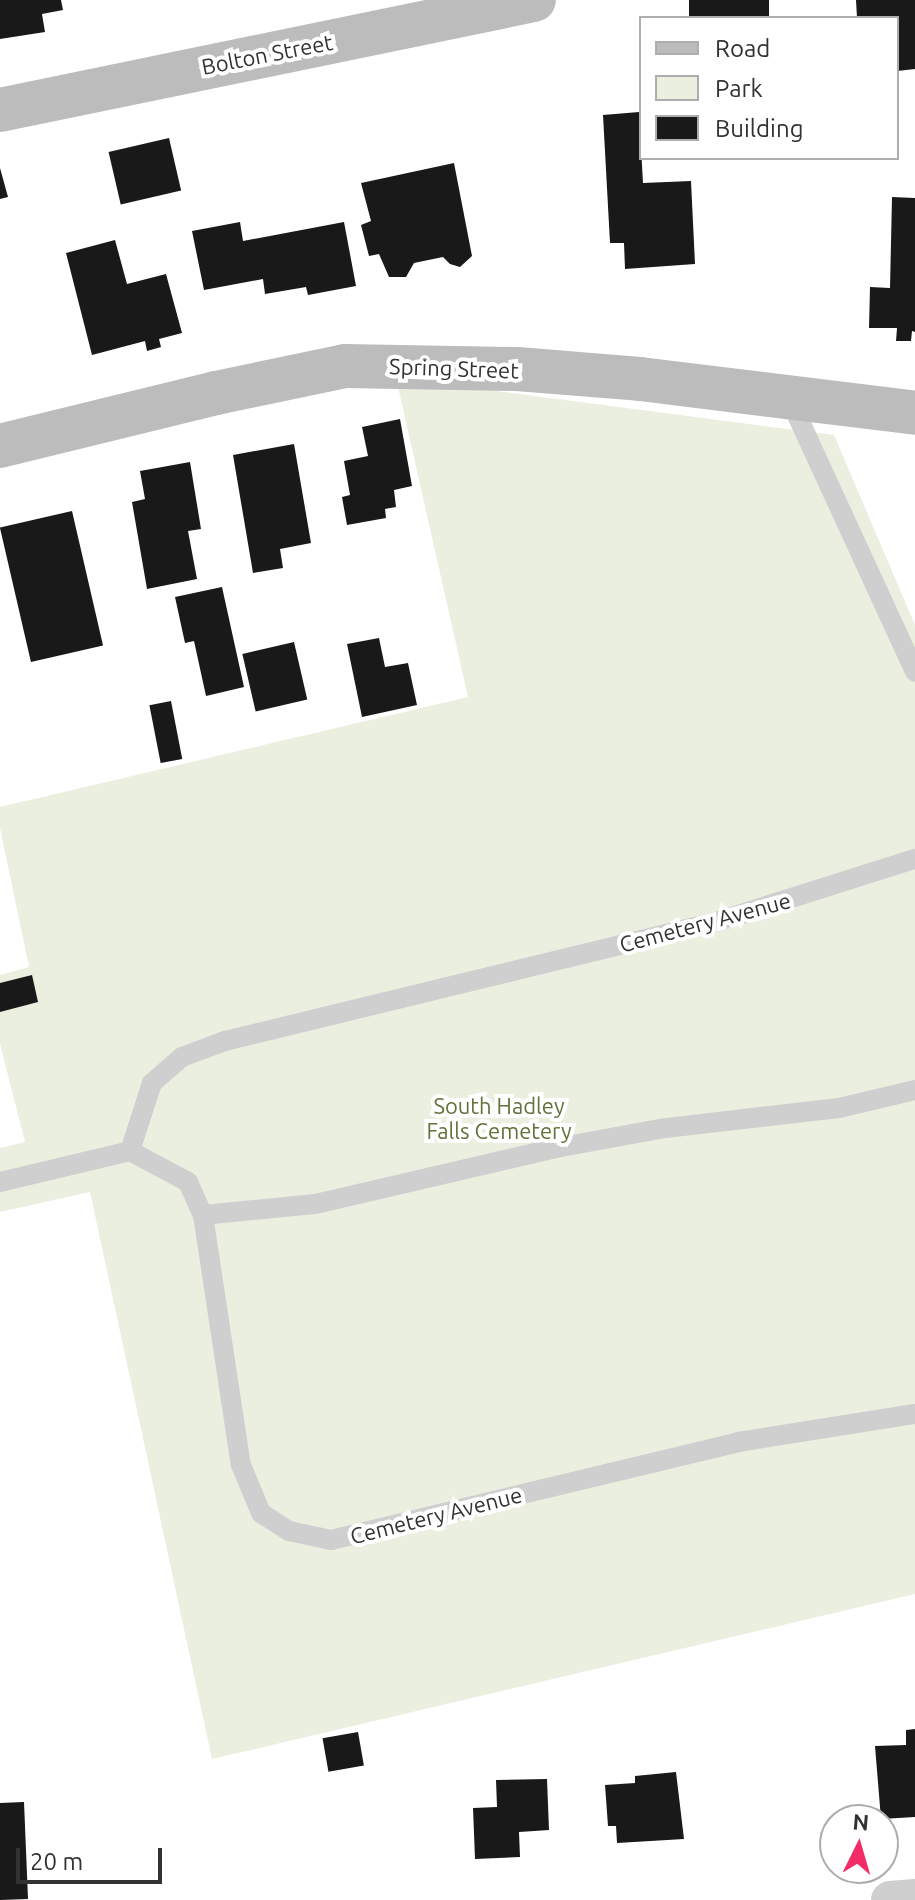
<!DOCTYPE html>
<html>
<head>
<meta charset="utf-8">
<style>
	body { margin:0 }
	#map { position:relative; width:915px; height:1900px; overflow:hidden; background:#fff; font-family:Ubuntu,sans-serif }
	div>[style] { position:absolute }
	.green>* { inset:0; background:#ebefe0 }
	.building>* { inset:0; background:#191919; transform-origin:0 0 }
	.lane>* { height:20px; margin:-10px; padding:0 10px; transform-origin:10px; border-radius:10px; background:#cfcfcf }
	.street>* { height:38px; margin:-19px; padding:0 19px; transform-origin:19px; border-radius:19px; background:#cfcfcf }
	.secondary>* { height:44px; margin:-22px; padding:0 22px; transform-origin:22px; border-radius:22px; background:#bcbcbc }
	span { translate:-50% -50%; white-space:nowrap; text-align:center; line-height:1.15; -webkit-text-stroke:8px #fff; paint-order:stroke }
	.street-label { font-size:22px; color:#323232 }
	.park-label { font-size:22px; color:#61723b }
	.legend { position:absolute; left:639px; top:16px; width:260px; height:144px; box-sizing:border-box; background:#fff; border:2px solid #adadad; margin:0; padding:10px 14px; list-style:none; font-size:24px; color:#323232 }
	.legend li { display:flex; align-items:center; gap:16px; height:40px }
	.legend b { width:40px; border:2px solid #adadad }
	.north { position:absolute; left:819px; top:1804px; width:80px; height:80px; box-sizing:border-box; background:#fff; border:2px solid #adadad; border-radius:50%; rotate:5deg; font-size:22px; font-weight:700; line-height:32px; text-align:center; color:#323232 }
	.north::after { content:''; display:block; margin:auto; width:28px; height:36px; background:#f12c66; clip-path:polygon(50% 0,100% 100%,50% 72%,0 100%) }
	.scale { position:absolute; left:16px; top:1848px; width:146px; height:36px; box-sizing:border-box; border:4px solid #323232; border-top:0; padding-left:10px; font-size:24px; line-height:28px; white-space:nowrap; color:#323232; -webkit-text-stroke:6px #fff; paint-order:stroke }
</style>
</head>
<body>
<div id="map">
	<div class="green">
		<div style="clip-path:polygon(396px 378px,834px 435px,915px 625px,915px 1594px,212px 1759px,90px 1192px,0 1212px,0 1148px,25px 1142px,0 1044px,0 975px,29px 967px,0 828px,0 807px,468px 697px)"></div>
	</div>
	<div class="building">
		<div style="clip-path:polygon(0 0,61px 0,63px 10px,42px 14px,45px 32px,0 39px)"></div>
		<div style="left:689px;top:0;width:80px;height:18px"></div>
		<div style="clip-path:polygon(856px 0,915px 0,915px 69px,897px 71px,897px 18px,857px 18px)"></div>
		<div style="clip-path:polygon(639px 112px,643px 183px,691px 181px,695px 264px,625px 269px,624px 243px,610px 243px,603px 115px)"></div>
		<div style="left:169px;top:138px;width:54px;height:62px;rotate:77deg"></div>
		<div style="clip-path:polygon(454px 163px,472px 256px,460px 267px,450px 264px,443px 257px,414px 263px,406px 277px,389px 277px,379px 254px,369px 256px,361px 225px,371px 221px,361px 183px)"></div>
		<div style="clip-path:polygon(0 168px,8px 197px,0 199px)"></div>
		<div style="clip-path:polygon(892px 197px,915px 198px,915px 332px,912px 331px,911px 341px,896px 341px,897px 328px,869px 328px,870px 287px,890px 288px)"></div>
		<div style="clip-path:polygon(240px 222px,243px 241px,344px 222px,356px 286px,308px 295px,306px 287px,265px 294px,263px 279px,204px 290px,192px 231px)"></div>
		<div style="clip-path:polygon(115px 240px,127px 284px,166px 274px,182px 333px,159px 339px,161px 347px,147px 351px,145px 341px,92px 355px,66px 253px)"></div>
		<div style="clip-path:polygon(400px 419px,412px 486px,394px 490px,396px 507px,385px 509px,386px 518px,347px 525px,342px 497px,350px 495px,344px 461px,368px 456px,362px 427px)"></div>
		<div style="clip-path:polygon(294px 444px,311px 543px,280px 549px,283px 568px,253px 573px,233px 455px)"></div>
		<div style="clip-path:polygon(190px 462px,201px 529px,188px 531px,197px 579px,147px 589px,132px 502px,145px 499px,140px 471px)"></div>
		<div style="left:72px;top:511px;width:138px;height:74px;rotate:77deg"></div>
		<div style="clip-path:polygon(222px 587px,244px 687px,206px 696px,194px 641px,185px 643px,175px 597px)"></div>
		<div style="clip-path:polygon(379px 638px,385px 667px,408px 663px,417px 705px,362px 717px,347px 644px)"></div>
		<div style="left:294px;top:642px;width:59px;height:53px;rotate:77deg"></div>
		<div style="left:171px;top:701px;width:59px;height:22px;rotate:79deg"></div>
		<div style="clip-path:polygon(32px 975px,38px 1002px,0 1012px,0 983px)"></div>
		<div style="clip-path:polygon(915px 1729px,915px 1817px,881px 1819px,875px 1746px,906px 1745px,906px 1730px)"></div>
		<div style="left:358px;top:1732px;width:34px;height:36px;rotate:80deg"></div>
		<div style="clip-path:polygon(676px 1772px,684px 1839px,617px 1843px,616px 1826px,608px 1826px,605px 1785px,635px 1783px,635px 1776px)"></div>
		<div style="clip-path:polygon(547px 1779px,549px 1830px,519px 1832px,520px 1857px,475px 1859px,473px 1808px,497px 1807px,496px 1780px)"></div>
		<div style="clip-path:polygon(24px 1802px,28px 1899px,0 1900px,0 1803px)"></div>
	</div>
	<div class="lane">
		<div style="left:790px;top:400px;width:299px;rotate:65.3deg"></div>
		<div style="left:915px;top:1090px;width:78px;rotate:166.7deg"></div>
		<div style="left:839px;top:1108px;width:175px;rotate:173.4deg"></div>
		<div style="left:665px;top:1128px;width:111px;rotate:169.6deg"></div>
		<div style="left:556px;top:1148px;width:247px;rotate:166.9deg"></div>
		<div style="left:315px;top:1204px;width:113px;rotate:174.4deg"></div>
		<div style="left:203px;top:1215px;width:253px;rotate:81.4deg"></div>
		<div style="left:241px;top:1465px;width:52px;rotate:67.4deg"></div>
		<div style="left:261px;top:1513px;width:33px;rotate:33deg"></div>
		<div style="left:289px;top:1531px;width:43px;rotate:12.1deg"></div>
		<div style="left:331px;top:1540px;width:419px;rotate:-13.5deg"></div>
		<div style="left:738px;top:1442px;width:179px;rotate:-9deg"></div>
		<div style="left:130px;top:1151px;width:66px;rotate:28.1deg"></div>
		<div style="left:188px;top:1182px;width:36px;rotate:66deg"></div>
		<div style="left:0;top:1182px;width:134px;rotate:-13.4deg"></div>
		<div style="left:130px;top:1151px;width:71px;rotate:-72.1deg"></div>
		<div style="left:152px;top:1083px;width:40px;rotate:-41deg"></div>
		<div style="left:182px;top:1057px;width:46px;rotate:-20.4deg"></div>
		<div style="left:225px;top:1041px;width:508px;rotate:-13.65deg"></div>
		<div style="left:719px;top:921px;width:206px;rotate:-17.6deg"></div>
	</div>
	<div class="street">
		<div style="left:890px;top:1900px;width:25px;rotate:-5deg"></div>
	</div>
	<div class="secondary">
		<div style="left:0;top:110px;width:545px;rotate:-11.64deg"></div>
		<div style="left:0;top:446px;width:222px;rotate:-13.8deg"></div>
		<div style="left:216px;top:393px;width:132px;rotate:-11.8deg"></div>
		<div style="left:345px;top:366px;width:172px;rotate:1deg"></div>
		<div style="left:517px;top:369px;width:123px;rotate:4.6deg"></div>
		<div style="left:640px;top:379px;width:277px;rotate:7deg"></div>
	</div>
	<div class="street-label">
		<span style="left:267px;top:54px;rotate:-11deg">Bolton Street</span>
		<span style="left:454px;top:368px;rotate:2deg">Spring Street</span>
		<span style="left:705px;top:922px;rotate:-15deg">Cemetery Avenue</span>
		<span style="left:436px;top:1515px;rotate:-14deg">Cemetery Avenue</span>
	</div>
	<div class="park-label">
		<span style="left:499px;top:1118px">South Hadley<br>Falls Cemetery</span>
	</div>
	<ul class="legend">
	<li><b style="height:10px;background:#bcbcbc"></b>Road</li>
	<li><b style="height:22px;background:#ebefe0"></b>Park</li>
	<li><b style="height:22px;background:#191919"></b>Building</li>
	</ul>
	<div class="north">N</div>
	<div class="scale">20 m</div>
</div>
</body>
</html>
